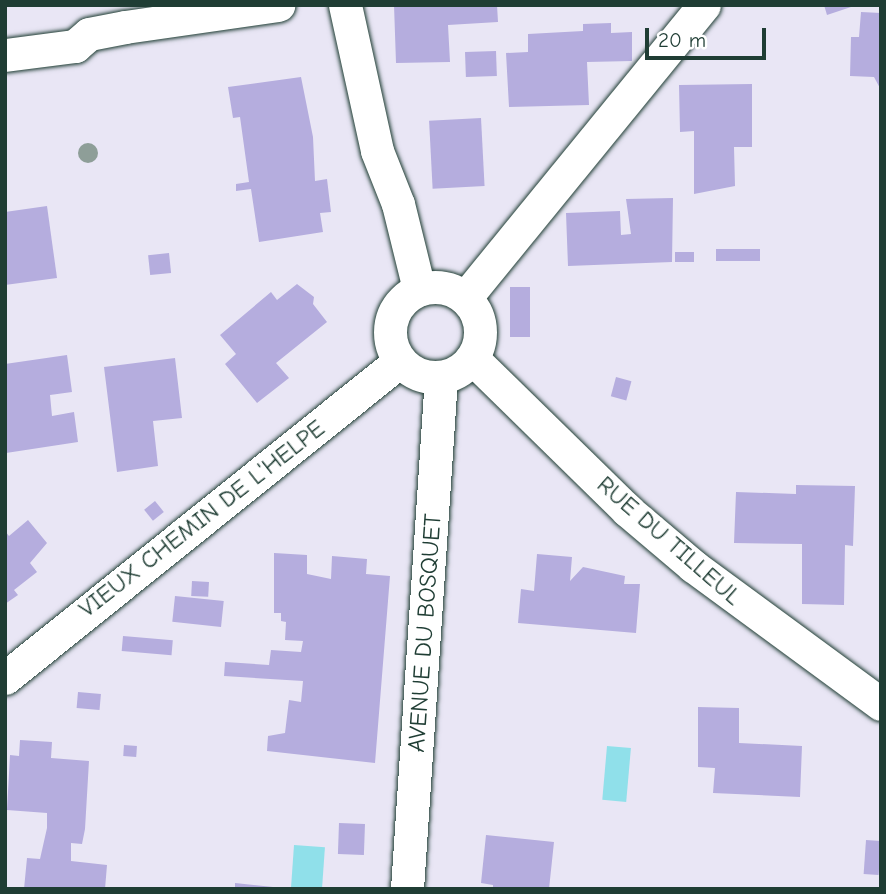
<!DOCTYPE html>
<html>
<head>
<meta charset="utf-8">
<style>
	body { margin:0 }
	#map { position:relative; width:886px; height:894px; overflow:hidden; background:#e9e6f5; font-family:"Comic Neue",sans-serif }
	div>[style] { position:absolute }
	.water>* { inset:0; background:#90e0ea; transform-origin:0 0 }
	.building>* { inset:0; background:#b5adde; transform-origin:0 0 }
	.roads { filter:drop-shadow(0 0 2px #1f3d34) drop-shadow(0 0 2px #1f3d34) }
	.minor>* { height:33px; margin:-16.5px; padding:0 16.5px; transform-origin:16.5px; border-radius:16.5px; background:#fff }
	.minor>.ring { margin:-16.5px; padding:0; box-sizing:content-box; background:none; border:33px solid #fff; border-radius:50% }
	.trees>* { width:20px; height:20px; margin:-10px; border-radius:50%; background:#8e9e98 }
	span { translate:-50% -50%; white-space:nowrap; text-align:center; line-height:1.15; -webkit-text-stroke:7px #fff; paint-order:stroke }
	.street-label { font-size:24px; color:#1f3d34 }
	.frame { position:absolute; inset:0; border:7px solid #1f3d34; pointer-events:none }
	.scale { position:absolute; left:645px; top:28px; width:121px; height:32px; box-sizing:border-box; border:4px solid #1f3d34; border-top:0; padding-left:9px; font-size:21px; line-height:24px; white-space:nowrap; color:#1f3d34; -webkit-text-stroke:5px #fff; paint-order:stroke }
</style>
</head>
<body>
<div id="map">
	<div class="water">
		<div style="left:607px;top:746px;width:24px;height:54px;rotate:5deg"></div>
		<div style="left:294px;top:845px;width:31px;height:44px;rotate:4deg"></div>
	</div>
	<div class="building">
		<div style="clip-path:polygon(394px 5px,497px 5px,498px 22px,448px 25px,450px 62px,396px 63px)"></div>
		<div style="clip-path:polygon(824px 5px,854px 5px,854px 6px,827px 15px)"></div>
		<div style="clip-path:polygon(861px 12px,881px 13px,881px 90px,874px 77px,850px 76px,851px 37px,859px 37px)"></div>
		<div style="clip-path:polygon(611px 23px,611px 33px,632px 32px,632px 61px,587px 62px,589px 105px,509px 107px,506px 53px,528px 52px,528px 34px,583px 31px,583px 24px)"></div>
		<div style="left:496px;top:51px;width:25px;height:31px;rotate:88deg"></div>
		<div style="clip-path:polygon(301px 77px,313px 137px,315px 181px,327px 179px,331px 212px,320px 213px,323px 232px,259px 242px,251px 189px,236px 191px,236px 184px,249px 182px,240px 117px,233px 118px,228px 87px)"></div>
		<div style="clip-path:polygon(752px 84px,752px 147px,734px 147px,735px 186px,694px 194px,694px 131px,680px 132px,679px 85px)"></div>
		<div style="left:481px;top:118px;width:68px;height:52px;rotate:87deg"></div>
		<div style="clip-path:polygon(673px 198px,672px 262px,568px 266px,566px 213px,620px 211px,621px 235px,631px 234px,626px 199px)"></div>
		<div style="clip-path:polygon(47px 206px,57px 278px,5px 285px,5px 212px)"></div>
		<div style="left:760px;top:249px;width:12px;height:44px;rotate:90deg"></div>
		<div style="left:675px;top:252px;width:19px;height:10px"></div>
		<div style="left:169px;top:253px;width:20px;height:21px;rotate:84deg"></div>
		<div style="clip-path:polygon(297px 284px,314px 297px,313px 304px,327px 322px,276px 363px,289px 378px,257px 403px,225px 364px,236px 354px,220px 335px,271px 292px,277px 300px)"></div>
		<div style="left:510px;top:287px;width:20px;height:50px"></div>
		<div style="clip-path:polygon(67px 355px,72px 392px,50px 395px,52px 416px,74px 412px,78px 442px,6px 453px,5px 364px)"></div>
		<div style="clip-path:polygon(175px 358px,182px 418px,153px 421px,158px 466px,117px 472px,104px 367px)"></div>
		<div style="left:616px;top:377px;width:16px;height:20px;rotate:15deg"></div>
		<div style="clip-path:polygon(796px 485px,855px 486px,853px 546px,845px 545px,844px 605px,802px 604px,802px 544px,734px 543px,736px 492px,796px 494px)"></div>
		<div style="left:155px;top:501px;width:14px;height:14px;rotate:51deg"></div>
		<div style="clip-path:polygon(28px 520px,47px 543px,30px 563px,37px 572px,14px 590px,18px 595px,5px 604px,5px 531px,9px 536px)"></div>
		<div style="clip-path:polygon(274px 553px,307px 555px,307px 574px,331px 579px,332px 556px,367px 559px,366px 574px,390px 576px,375px 763px,267px 751px,268px 736px,285px 733px,289px 700px,301px 702px,303px 681px,224px 676px,225px 662px,269px 665px,271px 650px,301px 652px,303px 641px,285px 640px,286px 622px,281px 621px,281px 613px,274px 613px)"></div>
		<div style="clip-path:polygon(537px 554px,572px 557px,570px 581px,583px 567px,625px 576px,624px 584px,640px 584px,636px 633px,518px 623px,521px 589px,534px 591px)"></div>
		<div style="left:192px;top:581px;width:17px;height:15px;rotate:3deg"></div>
		<div style="left:175px;top:596px;width:49px;height:26px;rotate:6deg"></div>
		<div style="left:123px;top:636px;width:50px;height:15px;rotate:5deg"></div>
		<div style="left:78px;top:692px;width:23px;height:16px;rotate:5deg"></div>
		<div style="clip-path:polygon(698px 707px,739px 708px,739px 743px,802px 746px,800px 797px,713px 793px,715px 768px,698px 767px)"></div>
		<div style="clip-path:polygon(20px 740px,52px 742px,51px 758px,89px 761px,85px 829px,82px 844px,71px 843px,71px 861px,107px 865px,105px 889px,24px 889px,27px 858px,40px 859px,47px 828px,47px 813px,7px 810px,10px 755px,19px 756px)"></div>
		<div style="left:124px;top:745px;width:13px;height:11px;rotate:4deg"></div>
		<div style="left:339px;top:823px;width:26px;height:31px;rotate:2deg"></div>
		<div style="clip-path:polygon(486px 835px,554px 842px,549px 889px,493px 889px,493px 885px,481px 883px)"></div>
		<div style="left:866px;top:840px;width:15px;height:34px;rotate:4deg"></div>
		<div style="clip-path:polygon(235px 883px,273px 887px,273px 889px,235px 889px)"></div>
	</div>
	<div class="roads">
		<div class="minor">
			<div style="left:345px;top:5px;width:149px;rotate:77.6deg"></div>
			<div style="left:377px;top:151px;width:57px;rotate:68.4deg"></div>
			<div style="left:398px;top:204px;width:88px;rotate:76.1deg"></div>
			<div style="left:5px;top:55px;width:71px;rotate:-7.3deg"></div>
			<div style="left:75px;top:46px;width:18px;rotate:-41deg"></div>
			<div style="left:89px;top:34px;width:37px;rotate:-11deg"></div>
			<div style="left:125px;top:27px;width:155px;rotate:-8.2deg"></div>
			<div class="ring" style="left:390px;top:287px;width:57px;height:57px"></div>
			<div style="left:465px;top:298px;width:378px;rotate:-50.8deg"></div>
			<div style="left:472px;top:358px;width:217px;rotate:44.4deg"></div>
			<div style="left:627px;top:510px;width:87px;rotate:40.3deg"></div>
			<div style="left:693px;top:566px;width:233px;rotate:36.3deg"></div>
			<div style="left:5px;top:678px;width:506px;rotate:-38.75deg"></div>
			<div style="left:407px;top:889px;width:513px;rotate:-86.2deg"></div>
		</div>
	</div>
	<div class="trees">
		<div style="left:88px;top:153px"></div>
	</div>
	<div class="street-label">
		<span style="left:202px;top:519px;rotate:-38deg">VIEUX CHEMIN DE L'HELPE</span>
		<span style="left:669px;top:541px;rotate:41deg">RUE DU TILLEUL</span>
		<span style="left:425px;top:633px;rotate:-86deg">AVENUE DU BOSQUET</span>
	</div>
	<div class="frame"></div>
	<div class="scale">20 m</div>
</div>
</body>
</html>
